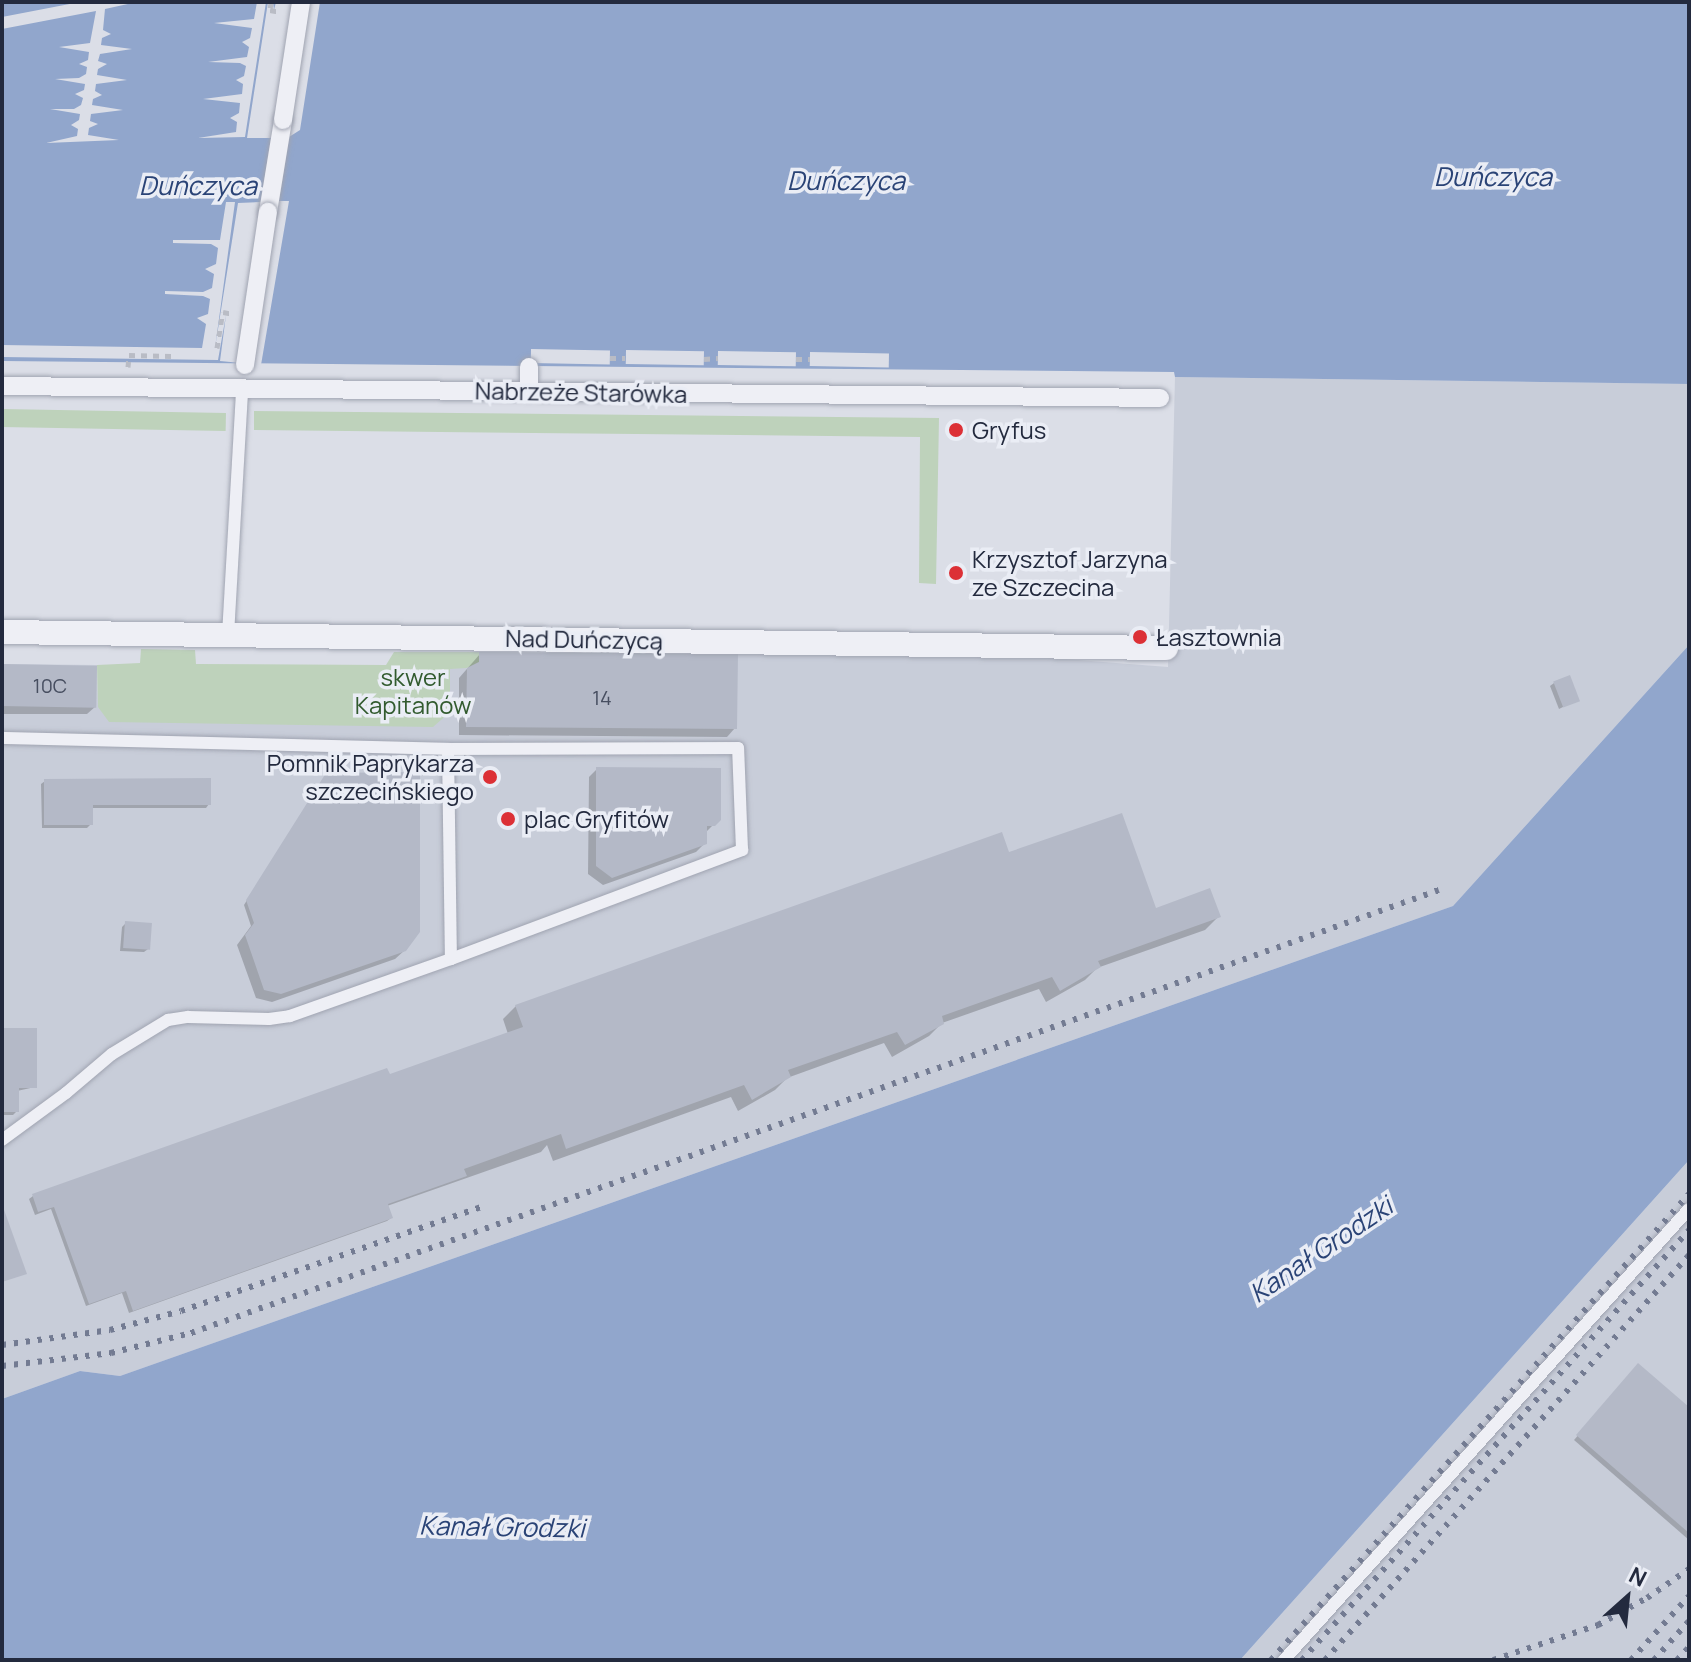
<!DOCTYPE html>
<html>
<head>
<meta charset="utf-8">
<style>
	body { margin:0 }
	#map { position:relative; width:1691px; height:1662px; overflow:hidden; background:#dbdee7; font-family:Manrope,sans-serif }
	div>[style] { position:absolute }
	.built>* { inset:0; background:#c8cdd9 }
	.green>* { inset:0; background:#bed2bb; transform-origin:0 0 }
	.water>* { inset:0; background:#91a6cc }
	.pier>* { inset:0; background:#dbdee7; transform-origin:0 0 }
	.shadow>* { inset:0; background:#0003 }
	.building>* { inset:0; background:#b4b9c7; transform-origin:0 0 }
	.path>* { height:5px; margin-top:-2.5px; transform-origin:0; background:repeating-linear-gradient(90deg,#b9bcc5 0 6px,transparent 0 12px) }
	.roads { filter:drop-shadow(0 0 2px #a0a4b1) drop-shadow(0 0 2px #a0a4b1) }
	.service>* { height:12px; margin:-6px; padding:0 6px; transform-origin:6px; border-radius:6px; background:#eeeff5 }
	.pedestrian>* { height:18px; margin:-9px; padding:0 9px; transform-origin:9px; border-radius:9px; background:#eeeff5 }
	.minor>* { height:24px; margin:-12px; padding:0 12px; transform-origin:12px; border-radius:12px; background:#eeeff5 }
	.rail>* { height:6px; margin-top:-3px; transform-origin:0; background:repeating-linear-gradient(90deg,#737b92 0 4px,transparent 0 12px) }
	.bridges { filter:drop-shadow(0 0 2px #a0a4b1) drop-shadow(0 0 2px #a0a4b1) }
	.pedestrian-bridge>* { height:18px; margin:-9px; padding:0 9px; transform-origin:9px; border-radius:9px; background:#eeeff5 }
	.dots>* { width:22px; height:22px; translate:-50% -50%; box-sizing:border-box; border:4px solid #eaedf5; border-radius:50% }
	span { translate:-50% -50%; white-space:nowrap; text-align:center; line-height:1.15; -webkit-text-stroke:7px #eaedf5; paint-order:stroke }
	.number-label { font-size:20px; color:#474e60 }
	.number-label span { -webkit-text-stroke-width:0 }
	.street-label { font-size:24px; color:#232a3e }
	.poi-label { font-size:24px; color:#232a3e }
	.left { translate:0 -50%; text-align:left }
	.right { translate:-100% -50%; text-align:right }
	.park-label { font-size:24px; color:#325b2f }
	.water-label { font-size:26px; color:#2a4376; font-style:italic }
	.frame { position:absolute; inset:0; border:4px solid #232a3e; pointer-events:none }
	.north { position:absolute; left:1587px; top:1558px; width:80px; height:80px; -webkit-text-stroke:6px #eaedf5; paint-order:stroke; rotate:27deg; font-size:22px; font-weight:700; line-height:32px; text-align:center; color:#232a3e }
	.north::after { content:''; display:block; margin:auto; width:28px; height:36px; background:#232a3e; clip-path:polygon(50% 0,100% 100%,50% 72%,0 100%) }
</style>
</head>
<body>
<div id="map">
	<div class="built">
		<div style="clip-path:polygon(1175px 377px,1689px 384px,1689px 645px,1453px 906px,120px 1376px,80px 1371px,2px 1399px,2px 664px,97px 665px,98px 707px,450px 712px,450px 668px,467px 668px,479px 662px,479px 652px,737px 654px,856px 643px,1168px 667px)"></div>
		<div style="clip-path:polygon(1689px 1160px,1689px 1660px,1240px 1660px)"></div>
	</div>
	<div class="green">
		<div style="left:2px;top:409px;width:224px;height:18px;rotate:1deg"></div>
		<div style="clip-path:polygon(254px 411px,939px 418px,936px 584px,919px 583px,920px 437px,254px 430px)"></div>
		<div style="clip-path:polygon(141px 649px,195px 650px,196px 664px,386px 665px,394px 652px,479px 652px,479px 662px,467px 668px,450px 669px,450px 712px,433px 727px,109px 722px,98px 707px,97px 665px,140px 663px)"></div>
	</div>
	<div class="water">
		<div style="clip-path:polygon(2px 2px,1689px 2px,1689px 384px,1175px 377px,1174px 372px,2px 361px)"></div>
		<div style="clip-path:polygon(1689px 645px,1689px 1160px,1240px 1660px,2px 1660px,2px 1399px,80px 1371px,120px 1376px,1453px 906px)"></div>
	</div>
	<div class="pier">
		<div style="clip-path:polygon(80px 2px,137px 2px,105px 9px,103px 30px,111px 34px,102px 38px,101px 45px,132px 49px,100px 54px,98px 61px,107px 64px,98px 69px,97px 75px,127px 80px,96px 84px,95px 91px,102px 95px,93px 99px,92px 105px,123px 110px,91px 114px,90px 121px,98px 124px,89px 128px,88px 135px,119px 140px,46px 143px,77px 136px,78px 129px,71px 125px,79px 120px,80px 114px,50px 109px,74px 109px,81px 105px,83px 98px,75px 94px,84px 90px,85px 84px,55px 79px,79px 78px,86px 74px,87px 67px,79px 64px,88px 60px,89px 52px,59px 47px,90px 43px,96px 11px,2px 29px,2px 17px)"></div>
		<div style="clip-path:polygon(257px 2px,266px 2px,245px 137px,198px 138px,236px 132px,237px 122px,230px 118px,239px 113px,240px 103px,203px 99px,242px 94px,243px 84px,236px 80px,244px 76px,246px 66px,240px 63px,208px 62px,247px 57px,249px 47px,242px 42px,250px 38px,252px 28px,214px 23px,254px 19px)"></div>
		<div style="clip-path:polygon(268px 2px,273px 2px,274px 10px,276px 2px,320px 2px,300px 130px,289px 137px,279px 201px,289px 201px,261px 365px,220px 361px,226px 315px,218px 360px,2px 357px,2px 345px,202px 348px,206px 324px,197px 318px,208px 314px,210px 299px,203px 296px,165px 294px,165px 291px,203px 292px,212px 288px,214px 274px,205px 269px,216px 264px,218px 248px,211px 244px,173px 243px,173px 240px,220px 240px,226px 202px,235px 202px,215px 348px,238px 203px,261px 202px,271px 138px,247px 138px)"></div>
		<div style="left:531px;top:349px;width:79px;height:14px;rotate:1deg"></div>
		<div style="left:626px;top:350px;width:78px;height:14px;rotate:1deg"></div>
		<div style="left:718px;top:351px;width:78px;height:14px;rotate:1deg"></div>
		<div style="left:810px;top:352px;width:79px;height:14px;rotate:1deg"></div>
	</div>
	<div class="shadow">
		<div style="clip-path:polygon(1160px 553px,1166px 553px,1165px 563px,1156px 566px)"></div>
		<div style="clip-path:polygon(480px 654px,735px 728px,727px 737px,459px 735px,459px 678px)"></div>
		<div style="clip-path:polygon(2px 666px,96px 706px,87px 714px,2px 714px)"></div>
		<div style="clip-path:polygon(1554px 683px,1577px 700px,1559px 709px,1550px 686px)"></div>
		<div style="clip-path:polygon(597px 769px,719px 819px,705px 833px,705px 843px,696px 852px,603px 885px,588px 874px,589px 777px)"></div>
		<div style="clip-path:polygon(323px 779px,405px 950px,395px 959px,272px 1002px,256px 998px,237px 945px,251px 926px,244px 905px)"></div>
		<div style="clip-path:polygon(45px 781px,209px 804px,206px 808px,91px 808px,91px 824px,87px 828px,42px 828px,41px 784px)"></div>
		<div style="clip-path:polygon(1008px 855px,1155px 910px,1218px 917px,1205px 930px,1097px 968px,1085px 980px,1046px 1002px,1039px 989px,942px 1023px,929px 1036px,892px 1057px,884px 1043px,787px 1078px,775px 1090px,738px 1111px,731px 1097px,553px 1161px,547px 1145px,541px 1152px,387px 1206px,391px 1218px,387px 1221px,129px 1313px,122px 1293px,86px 1306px,51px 1209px,35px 1215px,29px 1199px,33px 1196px,389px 1078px,508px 1034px,503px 1019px,516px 1006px)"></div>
		<div style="clip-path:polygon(126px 923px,148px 949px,144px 952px,120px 951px,122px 927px)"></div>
		<div style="clip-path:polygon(2px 1030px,35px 1087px,17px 1091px,17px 1111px,13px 1115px,2px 1115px)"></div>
		<div style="clip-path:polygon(1638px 1366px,1689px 1410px,1689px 1540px,1574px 1440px)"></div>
	</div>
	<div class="building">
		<div style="clip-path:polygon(479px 652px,738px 654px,737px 729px,466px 727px,467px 668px,479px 662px)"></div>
		<div style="left:2px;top:664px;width:95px;height:42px;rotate:1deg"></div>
		<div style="left:1570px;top:675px;width:28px;height:18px;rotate:69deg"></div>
		<div style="clip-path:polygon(596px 767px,721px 768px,721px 820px,715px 826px,707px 826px,707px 844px,612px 878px,596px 866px)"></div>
		<div style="clip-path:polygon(420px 772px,420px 932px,406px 951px,281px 994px,264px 990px,245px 935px,254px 923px,246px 900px,326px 773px)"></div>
		<div style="clip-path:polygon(211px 778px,211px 805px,93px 805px,93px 825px,44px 825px,44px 779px)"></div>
		<div style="clip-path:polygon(1122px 813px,1156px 908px,1210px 888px,1221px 917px,1098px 961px,1101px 967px,1060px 991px,1052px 977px,942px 1016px,944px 1024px,905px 1045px,897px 1032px,788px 1070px,791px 1077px,752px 1100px,744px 1085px,566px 1149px,561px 1134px,464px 1169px,467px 1176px,388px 1204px,393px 1218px,133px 1311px,126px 1291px,89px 1304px,54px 1207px,38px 1212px,32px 1194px,387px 1068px,390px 1074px,523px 1027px,515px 1005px,1002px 832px,1009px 852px)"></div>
		<div style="left:125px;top:921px;width:27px;height:27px;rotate:4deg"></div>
		<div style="clip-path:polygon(2px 1028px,37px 1028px,37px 1088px,19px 1088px,19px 1112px,2px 1112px)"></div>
		<div style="clip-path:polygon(2px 1204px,27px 1274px,2px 1282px)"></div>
		<div style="clip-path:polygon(1638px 1363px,1689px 1407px,1689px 1533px,1576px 1435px)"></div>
	</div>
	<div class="path">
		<div style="left:271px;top:2px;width:8px;rotate:97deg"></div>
		<div style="left:270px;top:10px;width:10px;rotate:11deg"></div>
		<div style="left:217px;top:348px;width:36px;rotate:-81deg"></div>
		<div style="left:223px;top:312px;width:10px;rotate:11deg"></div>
		<div style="left:610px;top:358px;width:15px"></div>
		<div style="left:704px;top:359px;width:14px;rotate:-4deg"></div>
		<div style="left:796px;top:359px;width:14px"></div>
		<div style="left:128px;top:367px;width:12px;rotate:-85deg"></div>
		<div style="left:129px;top:355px;width:42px;rotate:1.4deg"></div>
	</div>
	<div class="roads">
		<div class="service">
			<div style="left:228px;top:635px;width:246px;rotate:-86.7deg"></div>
			<div style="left:2px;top:738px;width:446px;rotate:1.4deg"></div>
			<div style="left:2px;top:1140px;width:79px;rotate:-36.3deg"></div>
			<div style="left:66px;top:1093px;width:60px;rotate:-40.3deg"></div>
			<div style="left:112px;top:1054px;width:66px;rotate:-31.3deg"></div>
			<div style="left:168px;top:1020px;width:20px;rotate:-9deg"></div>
			<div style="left:188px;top:1017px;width:81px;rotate:1.4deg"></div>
			<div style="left:269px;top:1019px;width:21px;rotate:-8deg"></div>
			<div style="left:290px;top:1016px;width:171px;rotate:-19.5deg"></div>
			<div style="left:451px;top:959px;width:311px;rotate:-20.5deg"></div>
			<div style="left:742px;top:850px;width:102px;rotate:-92.2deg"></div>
			<div style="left:738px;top:748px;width:290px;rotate:179.8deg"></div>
			<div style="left:448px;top:749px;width:210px;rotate:89.2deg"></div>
			<div style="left:1284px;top:1660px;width:606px;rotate:-48.08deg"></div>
		</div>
		<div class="pedestrian">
			<div style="left:268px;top:212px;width:93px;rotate:-80.7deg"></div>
			<div style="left:2px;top:386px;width:1158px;rotate:0.59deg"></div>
			<div style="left:529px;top:392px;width:25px;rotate:-90deg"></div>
		</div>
		<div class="minor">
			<div style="left:2px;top:632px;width:1164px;rotate:0.79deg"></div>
		</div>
	</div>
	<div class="rail">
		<div style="left:2px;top:1345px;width:109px;rotate:-7.9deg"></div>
		<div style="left:110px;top:1330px;width:73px;rotate:-15deg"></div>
		<div style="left:181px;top:1311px;width:318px;rotate:-19.1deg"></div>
		<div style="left:2px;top:1366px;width:110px;rotate:-6.8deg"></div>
		<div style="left:111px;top:1353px;width:82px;rotate:-14deg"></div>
		<div style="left:191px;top:1333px;width:1327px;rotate:-19.54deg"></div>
		<div style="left:1271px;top:1660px;width:626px;rotate:-48.11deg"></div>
		<div style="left:1302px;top:1660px;width:579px;rotate:-48.01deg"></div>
		<div style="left:1325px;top:1660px;width:545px;rotate:-48.05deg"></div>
		<div style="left:1493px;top:1660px;width:111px;rotate:-18.4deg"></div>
		<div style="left:1598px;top:1625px;width:56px;rotate:-28.9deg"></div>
		<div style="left:1647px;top:1598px;width:51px;rotate:-34.6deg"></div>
		<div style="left:1631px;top:1660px;width:86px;rotate:-47.8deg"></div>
		<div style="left:1654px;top:1660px;width:52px;rotate:-48.1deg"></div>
		<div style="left:1677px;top:1660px;width:18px;rotate:-47deg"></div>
	</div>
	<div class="bridges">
		<div class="pedestrian-bridge">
			<div style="left:283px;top:120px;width:119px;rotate:-81.3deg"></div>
			<div style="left:245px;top:365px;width:155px;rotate:-81.5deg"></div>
		</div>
	</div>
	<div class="dots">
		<div style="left:956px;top:430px;background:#dc3036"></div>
		<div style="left:956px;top:573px;background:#dc3036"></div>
		<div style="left:1140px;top:637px;background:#dc3036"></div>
		<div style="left:490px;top:777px;background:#dc3036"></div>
		<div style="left:508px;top:819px;background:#dc3036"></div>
	</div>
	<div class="number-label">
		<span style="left:50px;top:685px">10C</span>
		<span style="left:602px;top:697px">14</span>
	</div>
	<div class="street-label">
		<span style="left:581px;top:392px;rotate:1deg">Nabrzeże Starówka</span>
		<span style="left:584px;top:639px;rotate:1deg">Nad Duńczycą</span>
	</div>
	<div class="poi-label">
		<span class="left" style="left:972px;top:430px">Gryfus</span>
		<span class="left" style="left:972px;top:573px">Krzysztof Jarzyna<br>ze Szczecina</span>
		<span class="left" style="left:1156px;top:637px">Łasztownia</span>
		<span class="right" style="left:474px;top:777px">Pomnik Paprykarza<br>szczecińskiego</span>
		<span class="left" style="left:524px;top:819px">plac Gryfitów</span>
	</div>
	<div class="park-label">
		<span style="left:413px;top:691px">skwer<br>Kapitanów</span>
	</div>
	<div class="water-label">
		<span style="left:1493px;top:177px">Duńczyca</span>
		<span style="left:846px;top:181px">Duńczyca</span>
		<span style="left:198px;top:186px">Duńczyca</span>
		<span style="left:1321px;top:1250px;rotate:-34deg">Kanał Grodzki</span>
		<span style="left:502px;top:1527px;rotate:1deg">Kanał Grodzki</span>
	</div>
	<div class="frame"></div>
	<div class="north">N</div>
</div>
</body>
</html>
